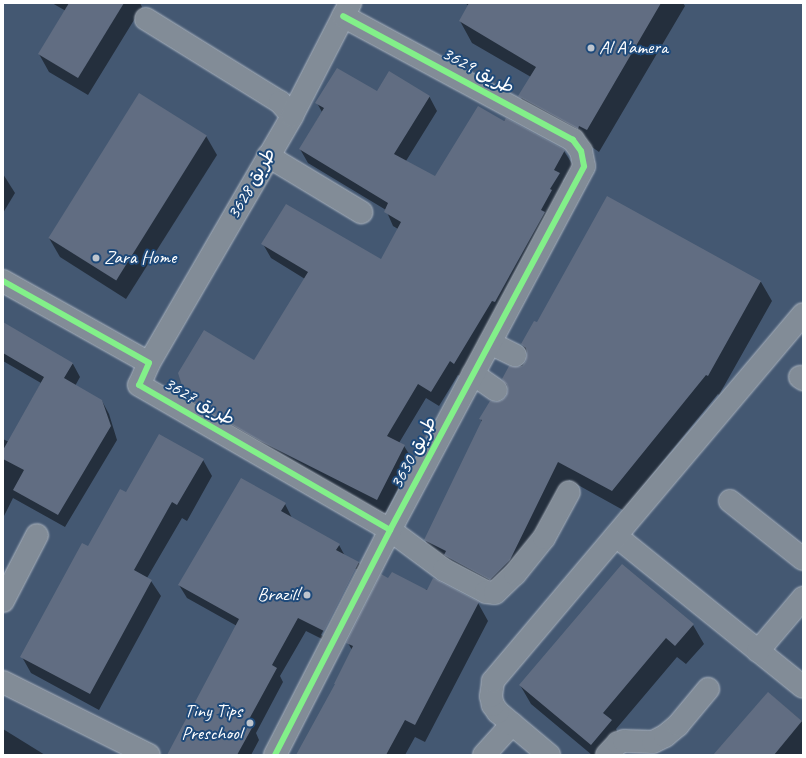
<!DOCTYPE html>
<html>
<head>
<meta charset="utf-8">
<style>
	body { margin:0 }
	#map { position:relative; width:806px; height:758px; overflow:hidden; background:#445872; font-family:Caveat,"Playpen Sans Arabic",sans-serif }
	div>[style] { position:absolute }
	.shadow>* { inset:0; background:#0007 }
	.building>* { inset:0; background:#616d82; transform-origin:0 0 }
	.roads { filter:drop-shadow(0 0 1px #abb4c0) drop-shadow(0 0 1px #abb4c0) }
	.minor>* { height:22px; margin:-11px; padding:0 11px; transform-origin:11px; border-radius:11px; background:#828c97 }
	.cycleway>* { height:6px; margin:-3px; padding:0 3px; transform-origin:3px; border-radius:3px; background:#82f089 }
	.dots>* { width:11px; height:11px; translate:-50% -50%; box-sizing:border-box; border:2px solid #1f4a7a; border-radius:50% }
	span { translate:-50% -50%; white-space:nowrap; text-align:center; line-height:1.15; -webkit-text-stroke:4px #1f4a7a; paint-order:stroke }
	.poi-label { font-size:19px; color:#fff }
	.left { translate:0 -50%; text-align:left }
	.right { translate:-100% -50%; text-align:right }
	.street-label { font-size:19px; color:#fff }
	.frame { position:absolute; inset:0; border:4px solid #fff; pointer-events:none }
</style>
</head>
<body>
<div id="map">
	<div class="shadow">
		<div style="clip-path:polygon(52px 3px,140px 3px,142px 7px,88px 95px,49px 72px,39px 54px,66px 11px)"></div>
		<div style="clip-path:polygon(465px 3px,683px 3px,685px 6px,599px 152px,592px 147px,591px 150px,532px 118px,520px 96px,531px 77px,472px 43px,460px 21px,469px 6px)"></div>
		<div style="clip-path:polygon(377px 93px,429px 96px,437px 111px,406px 161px,436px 178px,506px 119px,564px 151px,573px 165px,563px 181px,567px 188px,462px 377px,458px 375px,439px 406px,426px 398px,399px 443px,404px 446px,413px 460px,385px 514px,269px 455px,195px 412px,187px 397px,254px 361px,305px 279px,271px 258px,263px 244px,381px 261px,398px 229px,393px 226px,386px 210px,308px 163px,300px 149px,322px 112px,317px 103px)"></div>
		<div style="clip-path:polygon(206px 136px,217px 155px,126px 299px,60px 257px,49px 238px)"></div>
		<div style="clip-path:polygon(3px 174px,15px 193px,3px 213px)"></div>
		<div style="clip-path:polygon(607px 198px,761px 282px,772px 301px,719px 395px,718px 394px,623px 510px,569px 480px,521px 579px,502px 598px,436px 559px,425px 540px,482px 422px,481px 419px,507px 397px,509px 390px,503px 379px,527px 361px,528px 355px,522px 344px,537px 324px)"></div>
		<div style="clip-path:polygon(3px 323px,73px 364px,80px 377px,75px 386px,102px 401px,109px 414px,117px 440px,65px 527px,13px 498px,3px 518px,3px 439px,9px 442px,41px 383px,3px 361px)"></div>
		<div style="clip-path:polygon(203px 460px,212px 476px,187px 521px,182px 518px,147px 578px,151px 581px,161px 596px,99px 710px,31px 673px,22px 657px,89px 547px,126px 494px)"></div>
		<div style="clip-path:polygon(evenodd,285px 504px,292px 518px,339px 545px,345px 556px,359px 563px,366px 576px,332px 644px,306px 631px,280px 676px,283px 682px,256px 733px,259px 740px,251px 755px,168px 755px,237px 626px,187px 598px,179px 585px,285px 504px,355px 569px,357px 569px,323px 636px,321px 635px,355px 569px)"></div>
		<div style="clip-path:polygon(389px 580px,478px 603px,488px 621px,425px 742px,415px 737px,405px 755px,297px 755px,336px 685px,352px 650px,348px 643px)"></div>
		<div style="clip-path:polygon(693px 625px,704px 644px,686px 664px,677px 657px,616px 729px,622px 740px,609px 755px,592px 755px,531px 704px,520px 685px)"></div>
		<div style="clip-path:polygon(768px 693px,803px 722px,803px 755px,715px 755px)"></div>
		<div style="clip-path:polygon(3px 729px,45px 755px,3px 755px)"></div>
	</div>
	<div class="building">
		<div style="clip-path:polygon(69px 3px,124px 3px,78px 78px,38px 54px)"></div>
		<div style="clip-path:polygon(469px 3px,661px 3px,587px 130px,579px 126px,578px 129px,518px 96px,536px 67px,459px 21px)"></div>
		<div style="clip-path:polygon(337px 68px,377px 91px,389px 71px,430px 96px,394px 154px,435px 176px,478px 106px,504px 121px,506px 118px,565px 150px,554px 170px,560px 173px,550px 189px,552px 190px,541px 210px,545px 212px,495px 302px,492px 301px,454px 364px,450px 361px,431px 392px,418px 384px,387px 436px,405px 445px,377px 500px,260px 441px,186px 398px,178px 373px,204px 330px,254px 360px,308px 272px,261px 244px,286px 204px,381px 259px,401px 222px,384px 212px,388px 203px,299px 149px,324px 108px,315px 103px)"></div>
		<div style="left:139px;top:93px;width:80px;height:171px;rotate:32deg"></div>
		<div style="clip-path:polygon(607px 196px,761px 281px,708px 376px,706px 375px,612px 491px,558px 462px,510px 560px,490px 580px,451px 559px,444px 555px,446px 551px,424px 540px,482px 420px,479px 419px,490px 401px,495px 402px,501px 401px,506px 397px,508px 391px,507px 385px,502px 379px,509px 366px,516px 367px,522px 366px,526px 361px,527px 354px,526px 348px,521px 344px,534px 321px,537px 322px)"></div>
		<div style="clip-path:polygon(3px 322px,73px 363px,64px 378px,102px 400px,111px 426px,58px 515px,13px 490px,24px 470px,3px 459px,3px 450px,44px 377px,3px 353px)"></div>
		<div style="clip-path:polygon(159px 434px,204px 459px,177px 505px,172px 502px,134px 570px,152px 580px,90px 694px,20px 657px,82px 543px,88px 546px,120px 489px,126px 492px)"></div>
		<div style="clip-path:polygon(241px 478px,286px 503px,281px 511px,340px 544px,336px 550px,359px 562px,324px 631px,298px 618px,272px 665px,277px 668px,247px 723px,253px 726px,237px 755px,167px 755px,239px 619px,178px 585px)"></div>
		<div style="clip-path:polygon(622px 564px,694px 624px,675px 646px,666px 638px,603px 713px,612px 720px,591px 745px,519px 685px)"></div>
		<div style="clip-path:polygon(392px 572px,427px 590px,433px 578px,479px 602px,415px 725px,405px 720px,386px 755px,296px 755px,335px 684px,334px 684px,353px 646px,346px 643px,381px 574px,388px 578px)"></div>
		<div style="clip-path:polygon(768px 692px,802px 721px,774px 755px,713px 755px)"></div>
	</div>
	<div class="roads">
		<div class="minor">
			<div style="left:146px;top:19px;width:158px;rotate:31.8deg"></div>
			<div style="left:280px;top:102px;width:18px;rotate:49deg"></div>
			<div style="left:268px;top:156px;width:109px;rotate:31.1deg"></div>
			<div style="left:3px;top:281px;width:167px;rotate:29.3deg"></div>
			<div style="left:149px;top:363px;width:24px;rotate:114deg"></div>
			<div style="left:139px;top:385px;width:290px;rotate:30deg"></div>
			<div style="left:390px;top:530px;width:67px;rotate:36.5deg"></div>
			<div style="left:444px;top:570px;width:47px;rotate:27.6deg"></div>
			<div style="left:486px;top:592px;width:9px;rotate:6deg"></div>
			<div style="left:495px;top:593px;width:28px;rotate:-44deg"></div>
			<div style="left:515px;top:574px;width:46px;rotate:-51.1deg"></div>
			<div style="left:544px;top:538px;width:52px;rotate:-61.5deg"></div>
			<div style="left:490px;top:343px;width:28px;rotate:26deg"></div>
			<div style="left:149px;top:363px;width:285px;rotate:-59.9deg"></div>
			<div style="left:292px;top:116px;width:127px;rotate:-62.8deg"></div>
			<div style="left:473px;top:374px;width:28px;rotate:35deg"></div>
			<div style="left:800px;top:377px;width:4px;rotate:34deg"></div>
			<div style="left:730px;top:501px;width:93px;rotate:38.5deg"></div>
			<div style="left:616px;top:536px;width:240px;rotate:38.9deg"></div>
			<div style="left:3px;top:601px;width:74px;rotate:-62.7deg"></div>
			<div style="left:758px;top:651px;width:70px;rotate:-49.7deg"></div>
			<div style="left:3px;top:682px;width:163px;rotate:26.6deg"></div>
			<div style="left:275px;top:755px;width:253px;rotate:-62.9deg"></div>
			<div style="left:390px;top:530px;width:412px;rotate:-61.9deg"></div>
			<div style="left:584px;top:166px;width:15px;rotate:-101deg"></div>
			<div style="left:581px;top:151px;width:14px;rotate:-126deg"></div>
			<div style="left:573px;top:140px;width:261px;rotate:-151.7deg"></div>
			<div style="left:484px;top:755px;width:42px;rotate:-47.9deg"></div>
			<div style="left:549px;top:755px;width:67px;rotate:-139.9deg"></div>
			<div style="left:498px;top:712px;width:9px;rotate:-126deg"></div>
			<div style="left:493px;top:705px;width:9px;rotate:-103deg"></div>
			<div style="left:491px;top:696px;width:15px;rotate:-82deg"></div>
			<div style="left:493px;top:681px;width:480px;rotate:-49.8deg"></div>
			<div style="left:607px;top:755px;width:16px;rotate:-47deg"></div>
			<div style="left:618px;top:743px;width:6px;rotate:-18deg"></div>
			<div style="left:624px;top:741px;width:29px;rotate:2deg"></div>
			<div style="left:653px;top:742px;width:13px;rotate:-27deg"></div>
			<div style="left:665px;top:736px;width:17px;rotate:-40deg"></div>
			<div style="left:678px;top:725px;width:47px;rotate:-50.2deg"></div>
		</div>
	</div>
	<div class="cycleway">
		<div style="left:3px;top:281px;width:167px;rotate:29.3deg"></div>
		<div style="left:149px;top:363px;width:24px;rotate:114deg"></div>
		<div style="left:139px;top:385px;width:290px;rotate:30deg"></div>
		<div style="left:275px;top:755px;width:253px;rotate:-62.9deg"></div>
		<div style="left:390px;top:530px;width:412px;rotate:-61.9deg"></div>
		<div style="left:584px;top:166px;width:15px;rotate:-101deg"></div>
		<div style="left:581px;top:151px;width:14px;rotate:-126deg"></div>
		<div style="left:573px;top:140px;width:261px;rotate:-151.7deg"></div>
	</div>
	<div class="dots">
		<div style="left:591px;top:48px;background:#bec5ce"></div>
		<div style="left:96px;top:258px;background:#bec5ce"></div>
		<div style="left:307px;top:595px;background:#bec5ce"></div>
		<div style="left:250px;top:723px;background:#bec5ce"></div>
	</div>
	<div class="poi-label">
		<span class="left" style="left:599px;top:48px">Al A'amera</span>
		<span class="left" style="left:104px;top:258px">Zara Home</span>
		<span class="right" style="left:299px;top:595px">Brazil!</span>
		<span class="right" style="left:242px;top:723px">Tiny Tips<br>Preschool</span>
	</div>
	<div class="street-label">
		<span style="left:478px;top:71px;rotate:28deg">طريق 3629</span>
		<span style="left:252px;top:184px;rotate:-60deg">طريق 3628</span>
		<span style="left:199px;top:402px;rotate:30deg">طريق 3627</span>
		<span style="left:414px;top:453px;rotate:-62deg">طريق 3630</span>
	</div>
	<div class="frame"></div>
</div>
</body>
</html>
